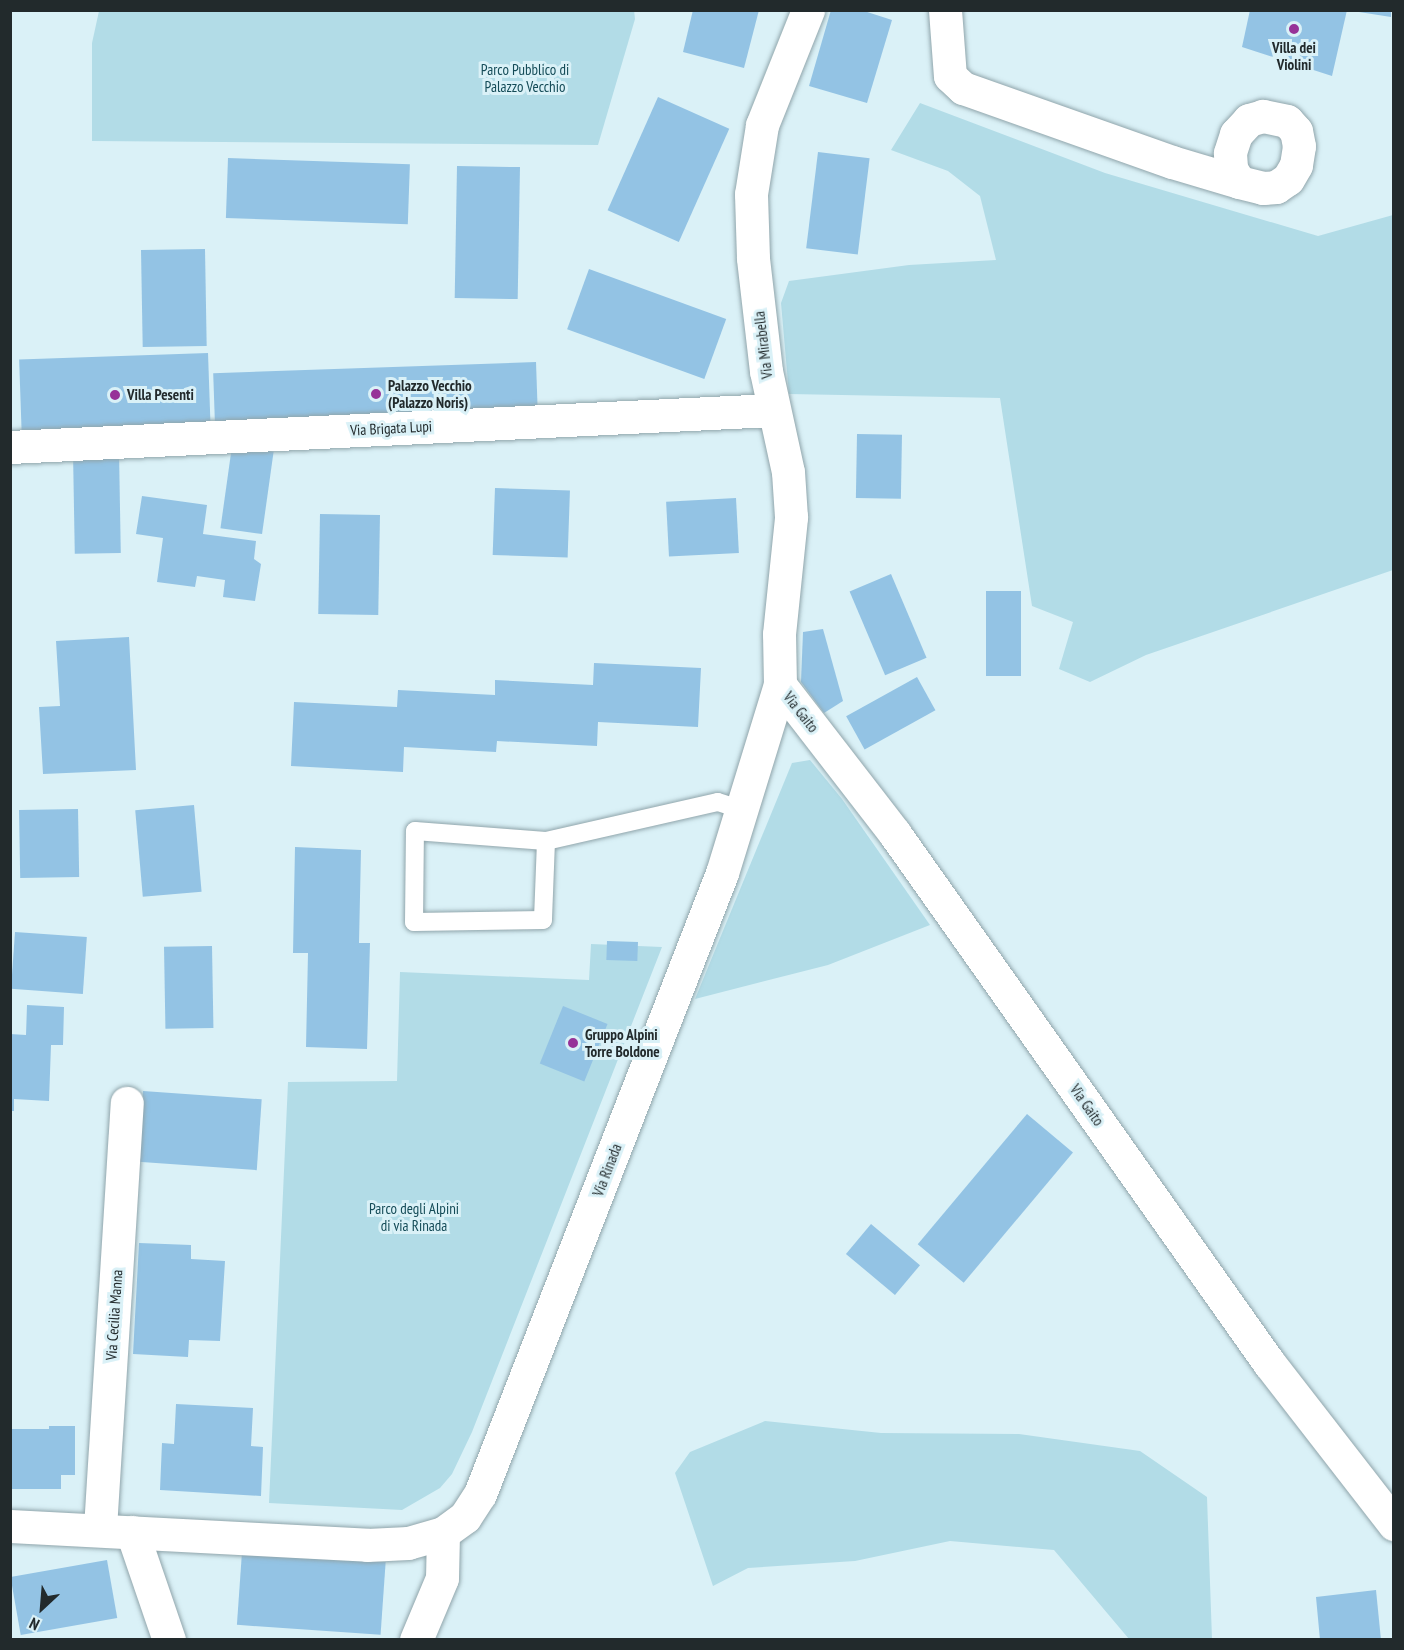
<!DOCTYPE html>
<html>
<head>
<meta charset="utf-8">
<style>
	body { margin:0 }
	#map { position:relative; width:1404px; height:1650px; overflow:hidden; background:#daf1f7; font-family:"PT Sans Narrow",sans-serif }
	div>[style] { position:absolute }
	.green>* { inset:0; background:#b2dce7 }
	.building>* { inset:0; background:#93c3e4; transform-origin:0 0 }
	.roads { filter:drop-shadow(0 0 2px #90a5ab) drop-shadow(0 0 2px #90a5ab) }
	.lane>* { height:18px; margin:-9px; padding:0 9px; transform-origin:9px; border-radius:9px; background:#fff }
	.street>* { height:33px; margin:-16.5px; padding:0 16.5px; transform-origin:16.5px; border-radius:16.5px; background:#fff }
	.dots>* { width:16px; height:16px; translate:-50% -50%; box-sizing:border-box; border:3px solid #daf1f7; border-radius:50% }
	span { translate:-50% -50%; white-space:nowrap; text-align:center; line-height:1.15; -webkit-text-stroke:6px #daf1f7; paint-order:stroke }
	.poi-label { font-size:15px; color:#222a2c; font-weight:700 }
	.left { translate:0 -50%; text-align:left }
	.park-label { font-size:15px; color:#144b57 }
	.street-label { font-size:15px; color:#222a2c }
	.frame { position:absolute; inset:0; border:12px solid #222a2c; pointer-events:none }
	.north { position:absolute; left:12px; top:1578px; width:60px; height:60px; -webkit-text-stroke:4px #daf1f7; paint-order:stroke; rotate:206deg; font-size:16px; font-weight:700; line-height:24px; text-align:center; color:#222a2c }
	.north::after { content:''; display:block; margin:auto; width:21px; height:27px; background:#222a2c; clip-path:polygon(50% 0,100% 100%,50% 72%,0 100%) }
</style>
</head>
<body>
<div id="map">
	<div class="green">
		<div style="clip-path:polygon(99px 11px,634px 10px,635px 19px,598px 145px,92px 141px,92px 43px)"></div>
		<div style="clip-path:polygon(920px 103px,1105px 173px,1318px 236px,1393px 215px,1393px 570px,1146px 655px,1090px 682px,1059px 669px,1073px 622px,1032px 606px,1000px 398px,789px 394px,781px 303px,789px 281px,909px 265px,996px 260px,980px 196px,948px 171px,891px 150px)"></div>
		<div style="clip-path:polygon(810px 760px,842px 799px,930px 925px,828px 965px,695px 999px,792px 763px)"></div>
		<div style="clip-path:polygon(591px 944px,662px 947px,472px 1432px,452px 1474px,440px 1488px,402px 1510px,269px 1503px,288px 1082px,397px 1081px,400px 972px,589px 980px)"></div>
		<div style="clip-path:polygon(765px 1421px,881px 1433px,1019px 1434px,1140px 1451px,1207px 1497px,1212px 1639px,1129px 1639px,1054px 1550px,950px 1541px,855px 1561px,748px 1568px,713px 1586px,675px 1473px,690px 1452px)"></div>
	</div>
	<div class="building">
		<div style="clip-path:polygon(693px 10px,759px 10px,744px 68px,683px 52px)"></div>
		<div style="clip-path:polygon(831px 10px,861px 10px,892px 20px,867px 103px,809px 86px)"></div>
		<div style="clip-path:polygon(1250px 10px,1347px 10px,1332px 76px,1242px 47px)"></div>
		<div style="clip-path:polygon(1359px 10px,1391px 10px,1391px 17px,1359px 12px)"></div>
		<div style="left:658px;top:97px;width:78px;height:124px;rotate:24deg"></div>
		<div style="left:818px;top:152px;width:52px;height:97px;rotate:7deg"></div>
		<div style="left:228px;top:158px;width:182px;height:60px;rotate:2deg"></div>
		<div style="left:457px;top:166px;width:63px;height:132px;rotate:1deg"></div>
		<div style="left:205px;top:249px;width:97px;height:64px;rotate:89deg"></div>
		<div style="left:589px;top:269px;width:146px;height:64px;rotate:20deg"></div>
		<div style="left:208px;top:353px;width:77px;height:189px;rotate:88deg"></div>
		<div style="left:536px;top:362px;width:49px;height:323px;rotate:88deg"></div>
		<div style="left:857px;top:434px;width:45px;height:64px;rotate:1deg"></div>
		<div style="left:232px;top:446px;width:42px;height:83px;rotate:8deg"></div>
		<div style="left:119px;top:451px;width:102px;height:46px;rotate:89deg"></div>
		<div style="left:495px;top:488px;width:75px;height:67px;rotate:2deg"></div>
		<div style="clip-path:polygon(142px 496px,207px 505px,203px 534px,256px 541px,254px 559px,261px 564px,255px 601px,223px 597px,225px 580px,197px 576px,195px 587px,157px 582px,163px 538px,136px 534px)"></div>
		<div style="left:736px;top:498px;width:55px;height:70px;rotate:87deg"></div>
		<div style="left:320px;top:514px;width:60px;height:100px;rotate:1deg"></div>
		<div style="left:891px;top:574px;width:91px;height:45px;rotate:67deg"></div>
		<div style="left:1021px;top:591px;width:85px;height:35px;rotate:90deg"></div>
		<div style="clip-path:polygon(823px 629px,843px 701px,824px 713px,801px 682px,803px 632px)"></div>
		<div style="clip-path:polygon(129px 637px,136px 770px,43px 774px,39px 707px,60px 706px,56px 641px)"></div>
		<div style="clip-path:polygon(594px 663px,701px 668px,698px 727px,598px 722px,597px 746px,497px 741px,496px 752px,404px 747px,403px 772px,291px 766px,294px 702px,397px 707px,398px 690px,495px 695px,495px 680px,593px 685px)"></div>
		<div style="left:917px;top:677px;width:38px;height:81px;rotate:61deg"></div>
		<div style="left:194px;top:805px;width:87px;height:59px;rotate:85deg"></div>
		<div style="left:78px;top:809px;width:68px;height:59px;rotate:89deg"></div>
		<div style="clip-path:polygon(295px 847px,361px 850px,359px 943px,370px 943px,367px 1049px,306px 1047px,308px 953px,293px 953px)"></div>
		<div style="left:15px;top:932px;width:72px;height:57px;rotate:4deg"></div>
		<div style="left:607px;top:941px;width:31px;height:19px;rotate:2deg"></div>
		<div style="left:212px;top:946px;width:82px;height:48px;rotate:89deg"></div>
		<div style="clip-path:polygon(27px 1005px,64px 1007px,63px 1045px,51px 1045px,49px 1101px,14px 1099px,14px 1111px,10px 1111px,10px 1034px,26px 1035px)"></div>
		<div style="left:563px;top:1006px;width:48px;height:62px;rotate:22deg"></div>
		<div style="left:143px;top:1091px;width:119px;height:71px;rotate:4deg"></div>
		<div style="left:1027px;top:1114px;width:60px;height:170px;rotate:40deg"></div>
		<div style="left:871px;top:1224px;width:64px;height:39px;rotate:40deg"></div>
		<div style="clip-path:polygon(139px 1243px,191px 1245px,191px 1259px,225px 1261px,220px 1341px,189px 1340px,188px 1357px,133px 1354px)"></div>
		<div style="clip-path:polygon(176px 1404px,253px 1408px,251px 1446px,263px 1447px,261px 1496px,160px 1490px,162px 1443px,174px 1444px)"></div>
		<div style="clip-path:polygon(49px 1426px,75px 1426px,75px 1475px,61px 1475px,61px 1489px,10px 1489px,10px 1429px,49px 1429px)"></div>
		<div style="left:242px;top:1552px;width:144px;height:73px;rotate:4deg"></div>
		<div style="left:107px;top:1560px;width:59px;height:98px;rotate:80deg"></div>
		<div style="clip-path:polygon(1376px 1590px,1381px 1640px,1320px 1640px,1316px 1597px)"></div>
	</div>
	<div class="roads">
		<div class="lane">
			<div style="left:546px;top:841px;width:79px;rotate:92.2deg"></div>
			<div style="left:543px;top:920px;width:129px;rotate:179.1deg"></div>
			<div style="left:414px;top:922px;width:91px;rotate:-89.4deg"></div>
			<div style="left:415px;top:831px;width:131px;rotate:4.4deg"></div>
			<div style="left:546px;top:841px;width:176px;rotate:-12.8deg"></div>
			<div style="left:718px;top:802px;width:26px;rotate:18deg"></div>
		</div>
		<div class="street">
			<div style="left:945px;top:10px;width:66px;rotate:85.7deg"></div>
			<div style="left:950px;top:76px;width:18px;rotate:43deg"></div>
			<div style="left:963px;top:88px;width:222px;rotate:19.5deg"></div>
			<div style="left:1172px;top:162px;width:70px;rotate:16.6deg"></div>
			<div style="left:1239px;top:182px;width:25px;rotate:14deg"></div>
			<div style="left:1263px;top:188px;width:13px;rotate:-4deg"></div>
			<div style="left:1276px;top:187px;width:14px;rotate:-34deg"></div>
			<div style="left:1288px;top:179px;width:16px;rotate:-60deg"></div>
			<div style="left:1296px;top:165px;width:19px;rotate:-81deg"></div>
			<div style="left:1299px;top:146px;width:15px;rotate:-101deg"></div>
			<div style="left:1296px;top:131px;width:13px;rotate:-132deg"></div>
			<div style="left:1287px;top:121px;width:25px;rotate:-168deg"></div>
			<div style="left:1263px;top:116px;width:15px;rotate:164deg"></div>
			<div style="left:1249px;top:120px;width:19px;rotate:133deg"></div>
			<div style="left:1236px;top:134px;width:20px;rotate:108deg"></div>
			<div style="left:1230px;top:153px;width:16px;rotate:86deg"></div>
			<div style="left:1231px;top:169px;width:15px;rotate:58deg"></div>
			<div style="left:10px;top:447px;width:763px;rotate:-2.78deg"></div>
			<div style="left:780px;top:685px;width:188px;rotate:52.3deg"></div>
			<div style="left:895px;top:834px;width:648px;rotate:54.74deg"></div>
			<div style="left:1269px;top:1363px;width:204px;rotate:52.2deg"></div>
			<div style="left:10px;top:1526px;width:358px;rotate:3deg"></div>
			<div style="left:367px;top:1545px;width:41px;rotate:-2.8deg"></div>
			<div style="left:408px;top:1543px;width:36px;rotate:-16deg"></div>
			<div style="left:443px;top:1533px;width:27px;rotate:-36deg"></div>
			<div style="left:465px;top:1517px;width:27px;rotate:-57deg"></div>
			<div style="left:480px;top:1494px;width:666px;rotate:-68.71deg"></div>
			<div style="left:722px;top:873px;width:197px;rotate:-72.9deg"></div>
			<div style="left:780px;top:685px;width:51px;rotate:-91.1deg"></div>
			<div style="left:779px;top:634px;width:118px;rotate:-84.1deg"></div>
			<div style="left:791px;top:517px;width:45px;rotate:-93.8deg"></div>
			<div style="left:788px;top:472px;width:103px;rotate:-102.3deg"></div>
			<div style="left:766px;top:371px;width:114px;rotate:-96.6deg"></div>
			<div style="left:753px;top:258px;width:64px;rotate:-91.8deg"></div>
			<div style="left:751px;top:194px;width:70px;rotate:-80.9deg"></div>
			<div style="left:762px;top:125px;width:124px;rotate:-68.2deg"></div>
			<div style="left:100px;top:1528px;width:426px;rotate:-86.4deg"></div>
			<div style="left:132px;top:1532px;width:114px;rotate:71.1deg"></div>
			<div style="left:416px;top:1640px;width:67px;rotate:-67.2deg"></div>
			<div style="left:442px;top:1578px;width:45px;rotate:-88.7deg"></div>
		</div>
	</div>
	<div class="dots">
		<div style="left:1294px;top:29px;background:#963298"></div>
		<div style="left:376px;top:394px;background:#963298"></div>
		<div style="left:115px;top:395px;background:#963298"></div>
		<div style="left:573px;top:1043px;background:#963298"></div>
	</div>
	<div class="poi-label">
		<span style="left:1294px;top:56px">Villa dei<br>Violini</span>
		<span class="left" style="left:388px;top:394px">Palazzo Vecchio<br>(Palazzo Noris)</span>
		<span class="left" style="left:127px;top:395px">Villa Pesenti</span>
		<span class="left" style="left:585px;top:1043px">Gruppo Alpini<br>Torre Boldone</span>
	</div>
	<div class="park-label">
		<span style="left:525px;top:78px">Parco Pubblico di<br>Palazzo Vecchio</span>
		<span style="left:414px;top:1217px">Parco degli Alpini<br>di via Rinada</span>
	</div>
	<div class="street-label">
		<span style="left:763px;top:345px;rotate:-97deg">Via Mirabella</span>
		<span style="left:391px;top:428px;rotate:-3deg">Via Brigata Lupi</span>
		<span style="left:801px;top:712px;rotate:52deg">Via Gaito</span>
		<span style="left:1087px;top:1105px;rotate:55deg">Via Gaito</span>
		<span style="left:607px;top:1170px;rotate:-69deg">Via Rinada</span>
		<span style="left:114px;top:1315px;rotate:-86deg">Via Cecilia Manna</span>
	</div>
	<div class="frame"></div>
	<div class="north">N</div>
</div>
</body>
</html>
